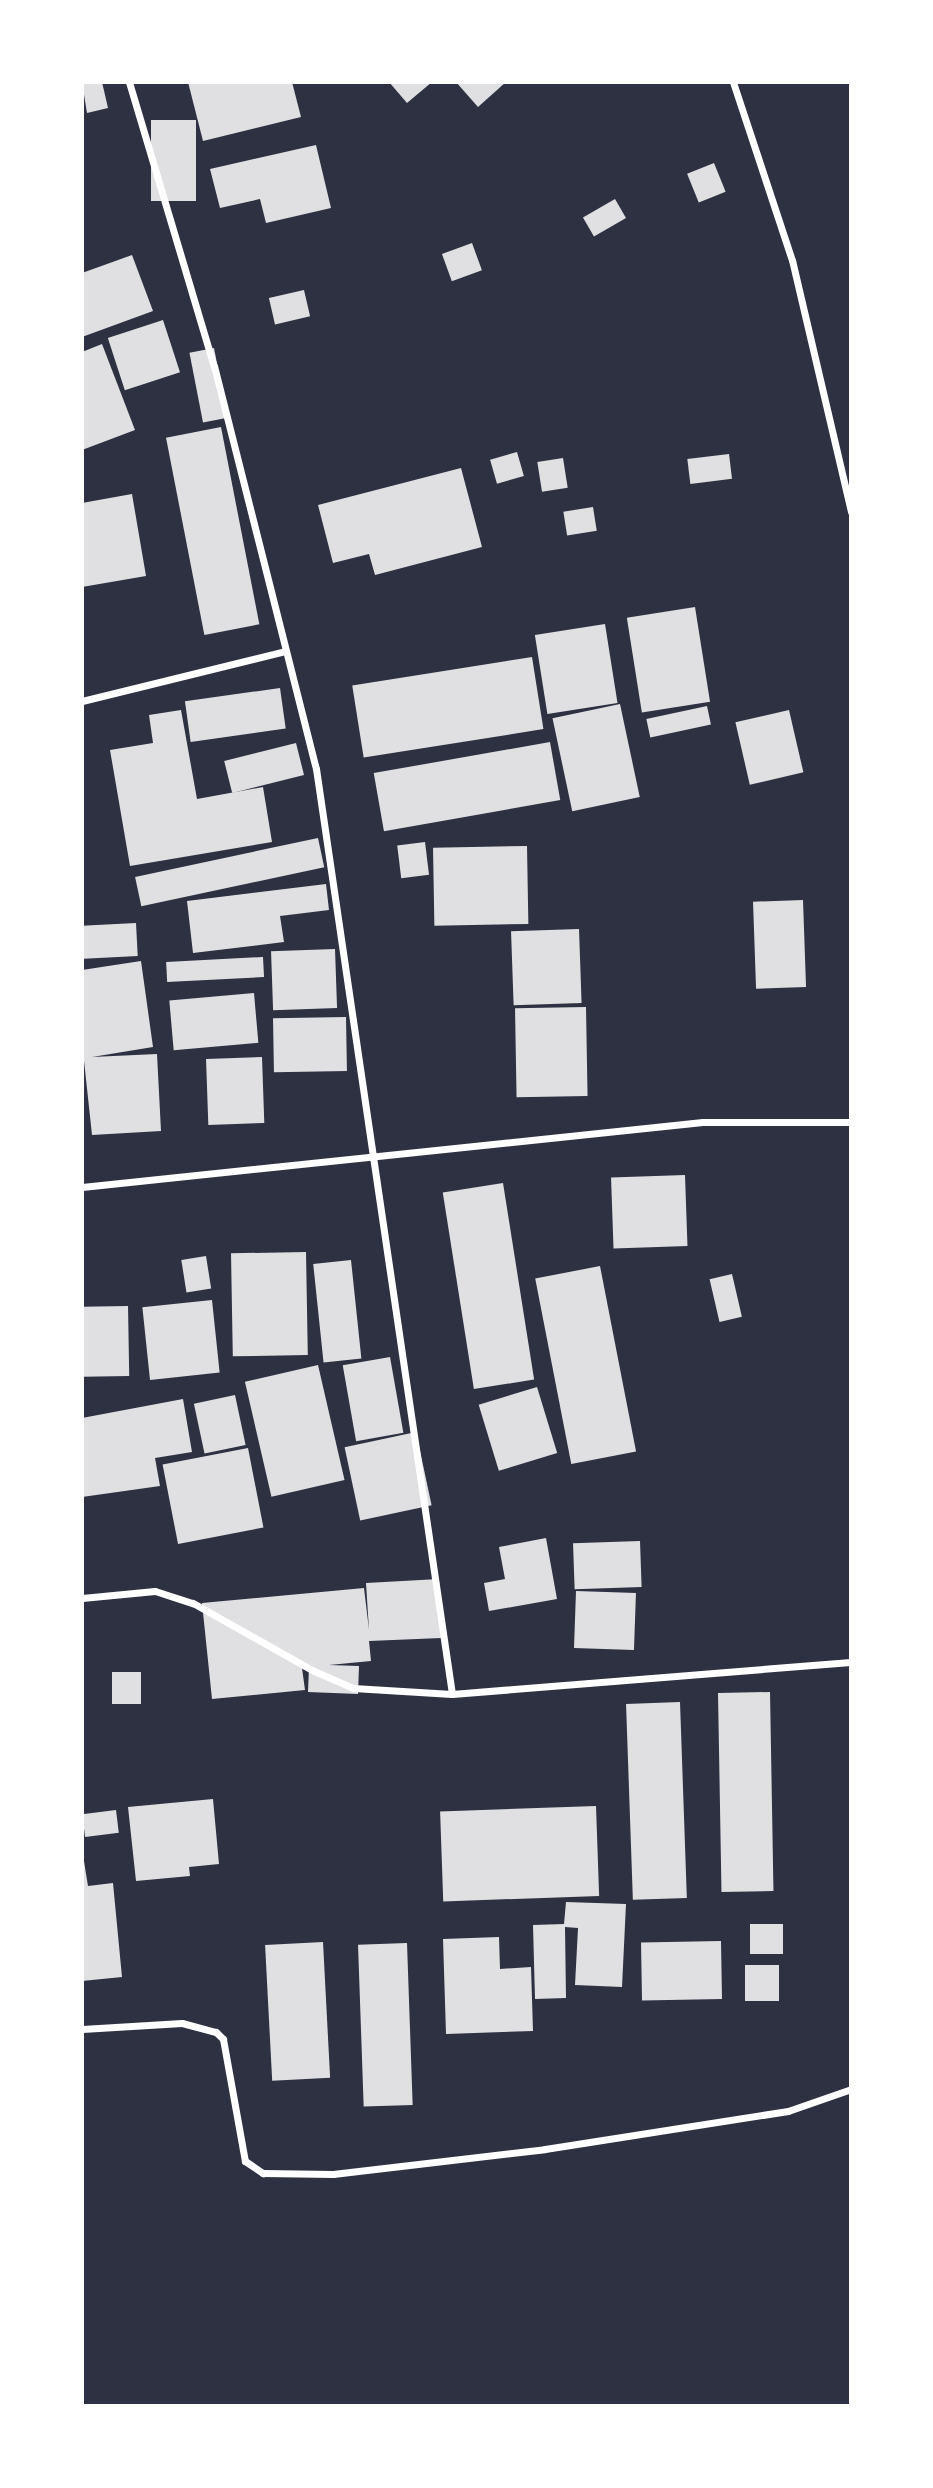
<!DOCTYPE html>
<html>
<head>
<meta charset="utf-8">
<style>
	body { margin:0 }
	#map { position:relative; width:933px; height:2488px; overflow:hidden; background:#2d3142; font-family:Poppins,sans-serif }
	div>[style] { position:absolute }
	.building>* { inset:0; background:#e0e0e3; transform-origin:0 0 }
	.minor>* { height:7px; margin:-3.5px; padding:0 3.5px; transform-origin:3.5px; border-radius:3.5px; background:#fff }
	span { translate:-50% -50%; white-space:nowrap; text-align:center; line-height:1.15; -webkit-text-stroke:7px #fff; paint-order:stroke }
	.frame { position:absolute; inset:0; border:84px solid #fff; pointer-events:none }
</style>
</head>
<body>
<div id="map">
	<div class="building">
		<div style="clip-path:polygon(82px 82px,102px 82px,108px 108px,87px 113px)"></div>
		<div style="clip-path:polygon(188px 82px,292px 82px,301px 117px,203px 141px)"></div>
		<div style="clip-path:polygon(389px 82px,432px 82px,407px 103px)"></div>
		<div style="clip-path:polygon(456px 82px,506px 82px,478px 107px)"></div>
		<div style="left:151px;top:120px;width:45px;height:81px"></div>
		<div style="clip-path:polygon(316px 145px,331px 208px,266px 223px,260px 199px,220px 208px,210px 169px)"></div>
		<div style="left:714px;top:163px;width:31px;height:29px;rotate:68deg"></div>
		<div style="left:615px;top:199px;width:22px;height:37px;rotate:60deg"></div>
		<div style="left:472px;top:243px;width:29px;height:32px;rotate:70deg"></div>
		<div style="clip-path:polygon(132px 255px,153px 311px,82px 337px,82px 273px)"></div>
		<div style="left:304px;top:290px;width:27px;height:36px;rotate:77deg"></div>
		<div style="left:163px;top:320px;width:55px;height:58px;rotate:72deg"></div>
		<div style="clip-path:polygon(102px 344px,135px 430px,82px 450px,82px 352px)"></div>
		<div style="left:214px;top:348px;width:71px;height:25px;rotate:79deg"></div>
		<div style="left:221px;top:427px;width:201px;height:56px;rotate:79deg"></div>
		<div style="left:517px;top:452px;width:25px;height:28px;rotate:74deg"></div>
		<div style="left:729px;top:454px;width:25px;height:42px;rotate:83deg"></div>
		<div style="left:563px;top:458px;width:30px;height:26px;rotate:81deg"></div>
		<div style="clip-path:polygon(461px 468px,482px 547px,375px 575px,369px 554px,333px 563px,318px 505px)"></div>
		<div style="clip-path:polygon(132px 494px,146px 576px,82px 587px,82px 503px)"></div>
		<div style="left:593px;top:507px;width:24px;height:30px;rotate:81deg"></div>
		<div style="left:695px;top:607px;width:96px;height:69px;rotate:81deg"></div>
		<div style="left:605px;top:624px;width:80px;height:71px;rotate:81deg"></div>
		<div style="left:532px;top:657px;width:73px;height:182px;rotate:81deg"></div>
		<div style="left:280px;top:688px;width:41px;height:96px;rotate:82deg"></div>
		<div style="left:620px;top:704px;width:95px;height:69px;rotate:78deg"></div>
		<div style="left:707px;top:706px;width:19px;height:62px;rotate:78deg"></div>
		<div style="clip-path:polygon(181px 710px,197px 799px,263px 787px,272px 842px,130px 866px,110px 750px,153px 743px,149px 715px)"></div>
		<div style="left:789px;top:710px;width:64px;height:55px;rotate:77deg"></div>
		<div style="left:550px;top:742px;width:59px;height:179px;rotate:80deg"></div>
		<div style="left:296px;top:743px;width:33px;height:74px;rotate:76deg"></div>
		<div style="left:318px;top:838px;width:30px;height:187px;rotate:78deg"></div>
		<div style="left:425px;top:842px;width:33px;height:28px;rotate:83deg"></div>
		<div style="left:527px;top:846px;width:78px;height:94px;rotate:89deg"></div>
		<div style="clip-path:polygon(326px 884px,329px 910px,280px 916px,284px 942px,193px 953px,187px 901px)"></div>
		<div style="left:803px;top:900px;width:87px;height:50px;rotate:88deg"></div>
		<div style="left:136px;top:923px;width:33px;height:54px;rotate:87deg"></div>
		<div style="left:579px;top:929px;width:74px;height:68px;rotate:88deg"></div>
		<div style="left:335px;top:949px;width:59px;height:64px;rotate:88deg"></div>
		<div style="left:263px;top:957px;width:20px;height:97px;rotate:87deg"></div>
		<div style="clip-path:polygon(141px 961px,153px 1047px,92px 1057px,157px 1054px,161px 1131px,92px 1135px,82px 1042px,82px 970px)"></div>
		<div style="left:254px;top:993px;width:50px;height:85px;rotate:85deg"></div>
		<div style="left:586px;top:1007px;width:89px;height:71px;rotate:89deg"></div>
		<div style="left:346px;top:1017px;width:54px;height:73px;rotate:89deg"></div>
		<div style="left:262px;top:1057px;width:66px;height:56px;rotate:88deg"></div>
		<div style="left:685px;top:1175px;width:71px;height:74px;rotate:88deg"></div>
		<div style="left:503px;top:1183px;width:199px;height:61px;rotate:81deg"></div>
		<div style="left:306px;top:1252px;width:103px;height:75px;rotate:89deg"></div>
		<div style="left:206px;top:1256px;width:33px;height:25px;rotate:81deg"></div>
		<div style="left:351px;top:1260px;width:99px;height:38px;rotate:84deg"></div>
		<div style="left:600px;top:1266px;width:189px;height:66px;rotate:79deg"></div>
		<div style="left:732px;top:1274px;width:44px;height:23px;rotate:77deg"></div>
		<div style="left:212px;top:1300px;width:73px;height:70px;rotate:84deg"></div>
		<div style="left:128px;top:1306px;width:70px;height:46px;rotate:89deg"></div>
		<div style="left:390px;top:1357px;width:77px;height:48px;rotate:80deg"></div>
		<div style="left:318px;top:1365px;width:118px;height:75px;rotate:77deg"></div>
		<div style="left:537px;top:1387px;width:69px;height:61px;rotate:73deg"></div>
		<div style="left:235px;top:1395px;width:51px;height:42px;rotate:78deg"></div>
		<div style="clip-path:polygon(183px 1399px,192px 1452px,155px 1458px,160px 1486px,82px 1497px,82px 1418px)"></div>
		<div style="left:416px;top:1432px;width:75px;height:73px;rotate:78deg"></div>
		<div style="left:248px;top:1448px;width:81px;height:87px;rotate:79deg"></div>
		<div style="clip-path:polygon(546px 1538px,557px 1599px,489px 1611px,484px 1583px,505px 1579px,499px 1547px)"></div>
		<div style="left:640px;top:1541px;width:46px;height:67px;rotate:88deg"></div>
		<div style="clip-path:polygon(439px 1579px,441px 1638px,369px 1641px,371px 1661px,329px 1665px,359px 1666px,358px 1694px,308px 1692px,309px 1667px,302px 1668px,305px 1690px,212px 1699px,202px 1603px,364px 1588px,369px 1630px,366px 1583px)"></div>
		<div style="left:576px;top:1591px;width:60px;height:57px;rotate:2deg"></div>
		<div style="left:112px;top:1672px;width:29px;height:32px"></div>
		<div style="left:770px;top:1692px;width:199px;height:52px;rotate:89deg"></div>
		<div style="left:680px;top:1702px;width:196px;height:54px;rotate:88deg"></div>
		<div style="clip-path:polygon(213px 1799px,219px 1864px,189px 1867px,190px 1876px,136px 1881px,128px 1807px)"></div>
		<div style="left:596px;top:1806px;width:90px;height:156px;rotate:88deg"></div>
		<div style="left:116px;top:1810px;width:23px;height:34px;rotate:83deg"></div>
		<div style="clip-path:polygon(82px 1849px,88px 1886px,113px 1883px,122px 1977px,82px 1981px)"></div>
		<div style="clip-path:polygon(566px 1902px,626px 1904px,622px 1987px,575px 1985px,578px 1928px,565px 1927px,566px 1998px,535px 1999px,533px 1925px,564px 1924px)"></div>
		<div style="left:783px;top:1924px;width:30px;height:33px;rotate:90deg"></div>
		<div style="clip-path:polygon(499px 1937px,500px 1969px,531px 1967px,533px 2031px,446px 2034px,443px 1939px)"></div>
		<div style="left:721px;top:1941px;width:58px;height:80px;rotate:89deg"></div>
		<div style="left:323px;top:1942px;width:136px;height:58px;rotate:87deg"></div>
		<div style="left:407px;top:1943px;width:162px;height:49px;rotate:88deg"></div>
		<div style="left:745px;top:1965px;width:34px;height:36px"></div>
	</div>
	<div class="minor">
		<div style="left:733px;top:82px;width:188px;rotate:71.7deg"></div>
		<div style="left:792px;top:260px;width:259px;rotate:76.8deg"></div>
		<div style="left:82px;top:701px;width:209px;rotate:-13.8deg"></div>
		<div style="left:82px;top:1187px;width:624px;rotate:-5.98deg"></div>
		<div style="left:703px;top:1122px;width:148px"></div>
		<div style="left:82px;top:1598px;width:73px;rotate:-5.5deg"></div>
		<div style="left:155px;top:1591px;width:40px;rotate:18deg"></div>
		<div style="left:193px;top:1603px;width:137px;rotate:29.4deg"></div>
		<div style="left:312px;top:1670px;width:45px;rotate:23.7deg"></div>
		<div style="left:353px;top:1688px;width:99px;rotate:3.5deg"></div>
		<div style="left:452px;top:1694px;width:935px;rotate:-98.36deg"></div>
		<div style="left:316px;top:769px;width:415px;rotate:-104.2deg"></div>
		<div style="left:214px;top:367px;width:297px;rotate:-106.6deg"></div>
		<div style="left:452px;top:1694px;width:400px;rotate:-4.6deg"></div>
		<div style="left:82px;top:2029px;width:100px;rotate:-3.4deg"></div>
		<div style="left:182px;top:2023px;width:35px;rotate:15deg"></div>
		<div style="left:216px;top:2032px;width:10px;rotate:45deg"></div>
		<div style="left:223px;top:2039px;width:124px;rotate:79.8deg"></div>
		<div style="left:245px;top:2161px;width:22px;rotate:34deg"></div>
		<div style="left:263px;top:2173px;width:70px;rotate:0.8deg"></div>
		<div style="left:333px;top:2174px;width:213px;rotate:-6.7deg"></div>
		<div style="left:545px;top:2149px;width:246px;rotate:-8.9deg"></div>
		<div style="left:788px;top:2111px;width:67px;rotate:-19.2deg"></div>
	</div>
	<div class="frame"></div>
</div>
</body>
</html>
